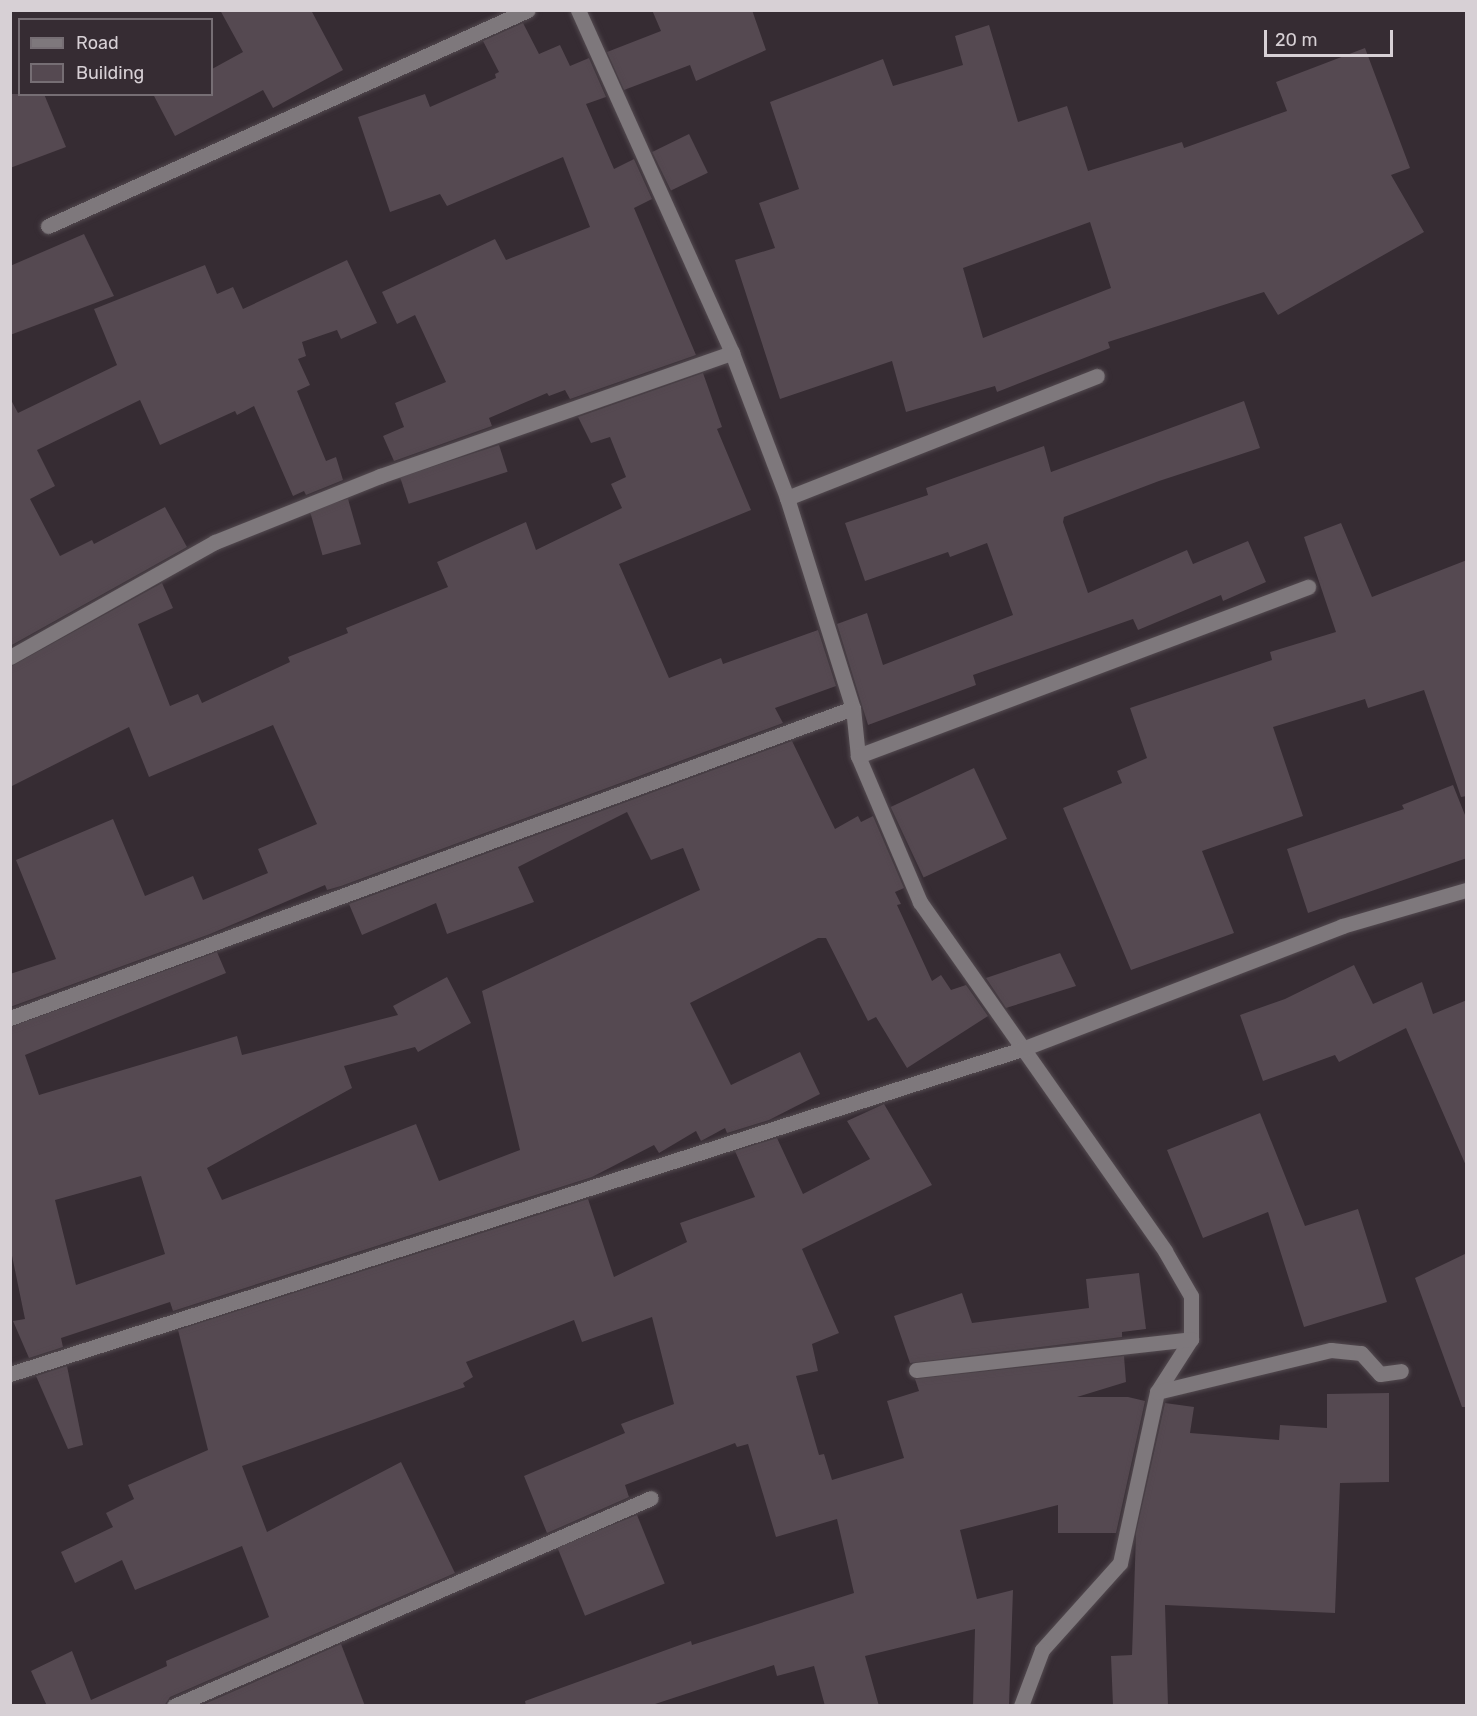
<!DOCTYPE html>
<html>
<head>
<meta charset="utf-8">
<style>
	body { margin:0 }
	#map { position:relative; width:1477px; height:1716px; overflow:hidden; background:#362c33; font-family:Rubik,sans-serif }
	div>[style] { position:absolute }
	.building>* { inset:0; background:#554951; transform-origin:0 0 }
	.roads { filter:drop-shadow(0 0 2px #534a50) drop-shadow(0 0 2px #534a50) }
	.minor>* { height:15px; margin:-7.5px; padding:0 7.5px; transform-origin:7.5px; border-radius:7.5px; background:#7e787c }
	span { translate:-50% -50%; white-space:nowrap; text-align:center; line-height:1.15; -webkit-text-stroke:4.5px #362c33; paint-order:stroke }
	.frame { position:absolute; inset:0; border:12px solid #d7d0d5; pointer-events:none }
	.legend { position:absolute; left:18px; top:18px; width:195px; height:78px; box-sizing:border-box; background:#362c33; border:2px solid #766e74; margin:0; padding:8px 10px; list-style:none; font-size:18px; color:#d7d0d5 }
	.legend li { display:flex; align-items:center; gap:12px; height:30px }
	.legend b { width:30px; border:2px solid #766e74 }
	.scale { position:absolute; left:1264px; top:30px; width:129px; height:27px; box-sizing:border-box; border:3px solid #d7d0d5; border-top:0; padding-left:8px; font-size:18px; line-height:21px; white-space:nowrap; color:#d7d0d5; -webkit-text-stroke:4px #362c33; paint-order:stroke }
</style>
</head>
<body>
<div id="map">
	<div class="building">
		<div style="clip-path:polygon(220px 10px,311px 10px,343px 70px,273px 108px,263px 90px,175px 136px,153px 94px,212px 94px,212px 69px,243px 52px)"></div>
		<div style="clip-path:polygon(652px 10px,752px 10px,766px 50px,696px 81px,690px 65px,624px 90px,607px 52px,661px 31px)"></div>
		<div style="clip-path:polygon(523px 23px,539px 54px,560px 45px,570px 66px,589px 58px,606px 97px,586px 104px,614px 169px,634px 159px,652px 199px,634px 208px,696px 355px,570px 399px,565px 390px,549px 396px,547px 393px,489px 418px,492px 426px,394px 461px,383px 436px,404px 427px,395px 403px,446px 382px,415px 315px,397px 324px,382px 292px,495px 239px,506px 260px,590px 227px,563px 157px,447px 206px,440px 194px,390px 212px,358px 117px,425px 94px,430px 107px,496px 78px,495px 74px,499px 72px,483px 41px)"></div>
		<div style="clip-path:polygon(evenodd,989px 25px,1018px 122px,1067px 106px,1088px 171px,1182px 142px,1184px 148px,1287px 111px,1276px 82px,1365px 48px,1410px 168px,1391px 175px,1424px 232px,1278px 315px,1264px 292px,1108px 342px,1110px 348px,997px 392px,995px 386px,906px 412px,892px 361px,780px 399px,735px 260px,775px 248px,759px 203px,799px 189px,770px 102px,883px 59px,893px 86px,963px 65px,955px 36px,989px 25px,1090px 222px,1111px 288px,983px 338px,963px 268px,1090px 222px)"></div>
		<div style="clip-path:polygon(10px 94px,44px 94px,66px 147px,10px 168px)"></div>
		<div style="left:689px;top:134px;width:43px;height:41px;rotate:64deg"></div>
		<div style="clip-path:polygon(84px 234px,114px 296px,10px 335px,10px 266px)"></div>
		<div style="clip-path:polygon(347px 260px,377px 323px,341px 339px,337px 330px,302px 342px,306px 356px,298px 359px,310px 385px,297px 391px,326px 461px,336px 457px,343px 480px,306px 495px,304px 491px,293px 496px,254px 406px,237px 415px,235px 411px,160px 445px,140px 400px,37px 450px,55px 486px,30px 499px,60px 556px,92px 540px,94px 544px,165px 507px,187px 547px,10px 646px,10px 398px,18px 413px,117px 365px,94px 309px,205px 265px,217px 294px,233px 287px,243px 309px)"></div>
		<div style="clip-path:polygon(703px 373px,722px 427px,717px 429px,751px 510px,619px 564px,669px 678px,721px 658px,723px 664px,818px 630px,836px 686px,775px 708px,783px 723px,341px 886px,327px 890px,325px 885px,210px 934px,10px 1007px,10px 974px,56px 959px,16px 860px,113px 819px,145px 896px,193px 876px,203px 900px,268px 873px,258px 849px,317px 824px,273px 725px,149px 777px,129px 727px,10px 787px,10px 667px,162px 583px,173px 608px,138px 624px,170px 706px,198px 694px,202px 703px,290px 662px,288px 657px,348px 633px,346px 628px,448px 587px,437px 562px,526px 522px,536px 550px,622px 508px,611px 484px,626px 477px,610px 437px,591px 443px,578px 417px)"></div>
		<div style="clip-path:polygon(1244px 401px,1260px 448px,1159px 481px,1064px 517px,1063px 522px,1088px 593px,1187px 550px,1193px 564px,1248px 541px,1266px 582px,1223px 601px,1221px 595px,1138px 630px,1133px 619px,973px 675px,976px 685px,868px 725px,837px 624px,867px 613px,883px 665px,1013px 615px,987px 543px,950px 557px,948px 552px,865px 581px,845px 523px,928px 495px,926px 488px,1044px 446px,1051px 472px)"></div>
		<div style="left:499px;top:445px;width:28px;height:104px;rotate:72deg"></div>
		<div style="left:348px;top:499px;width:47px;height:40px;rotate:74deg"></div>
		<div style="clip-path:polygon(1341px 523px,1372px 597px,1467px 560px,1467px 796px,1461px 797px,1424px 690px,1368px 708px,1365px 699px,1273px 727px,1303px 816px,1202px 851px,1234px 933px,1131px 970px,1063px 808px,1122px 783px,1117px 771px,1147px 758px,1130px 708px,1272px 660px,1270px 652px,1336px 632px,1304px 537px)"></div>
		<div style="clip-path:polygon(evenodd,792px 741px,835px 829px,858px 816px,861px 822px,873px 816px,904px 888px,895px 892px,901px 904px,897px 905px,932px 981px,941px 975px,951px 990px,966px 985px,988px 1016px,907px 1068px,876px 1017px,868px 1021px,826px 938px,818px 938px,690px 1003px,731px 1085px,800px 1052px,820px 1094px,769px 1120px,727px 1133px,725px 1128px,701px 1141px,696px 1131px,659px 1153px,654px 1145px,592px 1177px,173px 1311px,170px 1302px,61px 1338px,63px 1347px,29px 1358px,13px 1321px,25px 1319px,10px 1246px,10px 1027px,217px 952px,226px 973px,25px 1055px,39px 1095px,237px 1036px,242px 1055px,398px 1015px,393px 1006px,447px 977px,471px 1023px,418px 1052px,415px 1047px,344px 1066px,352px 1088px,207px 1168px,222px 1200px,416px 1124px,439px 1181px,520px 1150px,482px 991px,700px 890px,683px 848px,651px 860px,627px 812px,518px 867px,534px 902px,447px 934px,436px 903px,362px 935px,349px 904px,792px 741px,141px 1176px,165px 1254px,76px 1285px,55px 1200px,141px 1176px)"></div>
		<div style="left:974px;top:768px;width:78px;height:92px;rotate:65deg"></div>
		<div style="clip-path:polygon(1453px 785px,1467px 820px,1467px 858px,1308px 913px,1287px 849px,1404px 809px,1402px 805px)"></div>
		<div style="clip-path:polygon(1060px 953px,1076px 986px,1006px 1008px,986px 978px)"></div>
		<div style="clip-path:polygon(1354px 965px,1373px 1004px,1422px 982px,1433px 1014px,1467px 1000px,1467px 1168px,1406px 1028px,1339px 1062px,1335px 1055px,1263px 1081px,1240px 1015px,1285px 999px)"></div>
		<div style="clip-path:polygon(884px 1104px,932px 1185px,802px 1249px,839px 1333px,812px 1344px,818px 1371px,796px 1376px,819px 1455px,824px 1454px,832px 1480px,904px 1458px,887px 1401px,919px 1391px,915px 1379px,1124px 1356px,1126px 1382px,1077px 1397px,1128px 1397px,1145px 1401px,1116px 1533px,1058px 1533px,1058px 1505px,960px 1530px,977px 1599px,1013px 1590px,1009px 1706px,973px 1706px,975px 1629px,865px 1656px,879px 1706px,825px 1706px,814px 1666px,777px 1676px,774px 1665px,649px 1706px,526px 1706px,525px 1701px,691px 1641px,692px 1645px,854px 1593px,837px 1519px,776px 1537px,748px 1444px,737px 1447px,735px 1443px,625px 1485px,629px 1497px,547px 1533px,524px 1476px,625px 1433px,621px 1424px,674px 1404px,652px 1317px,582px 1342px,574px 1320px,466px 1362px,473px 1377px,463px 1383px,465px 1387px,242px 1466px,267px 1532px,401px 1462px,455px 1573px,170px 1697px,164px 1706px,47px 1706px,31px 1671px,72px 1651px,91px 1700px,167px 1666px,166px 1661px,269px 1617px,242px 1546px,135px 1590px,122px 1560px,75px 1583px,61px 1552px,113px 1527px,106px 1513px,134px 1499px,128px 1485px,208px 1450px,178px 1330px,588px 1199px,614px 1277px,687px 1242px,680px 1223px,755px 1197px,735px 1151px,777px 1138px,803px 1194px,870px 1159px,847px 1121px)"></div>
		<div style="clip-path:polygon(1260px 1113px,1305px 1226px,1358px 1209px,1387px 1302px,1304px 1327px,1268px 1212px,1203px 1238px,1167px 1150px)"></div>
		<div style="clip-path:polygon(1467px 1253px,1467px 1407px,1462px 1407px,1415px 1278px)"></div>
		<div style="clip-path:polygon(1139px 1273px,1146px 1329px,1122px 1332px,1122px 1337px,910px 1363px,894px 1316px,962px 1293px,972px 1323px,1089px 1308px,1086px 1279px)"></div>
		<div style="clip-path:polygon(67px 1366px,83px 1445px,68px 1449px,36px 1376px)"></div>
		<div style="clip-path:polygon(1389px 1393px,1389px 1482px,1340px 1483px,1335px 1613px,1165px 1605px,1168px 1706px,1113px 1706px,1111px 1656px,1132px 1655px,1136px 1533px,1165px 1403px,1194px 1407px,1190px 1433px,1279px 1440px,1280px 1425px,1327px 1428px,1327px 1394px)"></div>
		<div style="left:637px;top:1515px;width:74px;height:86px;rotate:68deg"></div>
		<div style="clip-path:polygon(341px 1644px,365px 1706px,200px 1706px)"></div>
	</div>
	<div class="roads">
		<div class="minor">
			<div style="left:578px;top:10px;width:376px;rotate:65.8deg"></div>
			<div style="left:732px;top:353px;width:155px;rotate:69.2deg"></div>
			<div style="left:787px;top:498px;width:220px;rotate:72.6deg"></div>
			<div style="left:853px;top:708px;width:48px;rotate:84.1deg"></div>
			<div style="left:858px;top:756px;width:159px;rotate:67deg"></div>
			<div style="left:920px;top:902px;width:426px;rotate:54.9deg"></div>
			<div style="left:1165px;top:1251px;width:52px;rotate:60deg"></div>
			<div style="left:1191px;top:1296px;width:43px;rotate:90deg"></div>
			<div style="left:1191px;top:1339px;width:63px;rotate:122.7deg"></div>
			<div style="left:1157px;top:1392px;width:175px;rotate:102.2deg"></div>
			<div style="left:1120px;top:1563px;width:117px;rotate:131.9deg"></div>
			<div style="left:1042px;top:1650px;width:60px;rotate:110.6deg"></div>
			<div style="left:48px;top:226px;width:526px;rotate:-24.23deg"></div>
			<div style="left:787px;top:498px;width:333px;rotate:-21.5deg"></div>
			<div style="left:10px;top:657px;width:235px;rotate:-29.3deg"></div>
			<div style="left:215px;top:542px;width:178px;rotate:-21.8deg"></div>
			<div style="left:380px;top:476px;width:373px;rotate:-19.3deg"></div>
			<div style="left:858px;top:756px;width:481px;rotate:-20.6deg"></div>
			<div style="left:10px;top:1018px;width:898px;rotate:-20.19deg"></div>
			<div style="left:916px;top:1370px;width:277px;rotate:-6.4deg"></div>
			<div style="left:10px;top:1374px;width:1063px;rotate:-17.8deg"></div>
			<div style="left:1022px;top:1049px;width:343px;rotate:-21deg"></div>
			<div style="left:1342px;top:926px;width:129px;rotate:-16.2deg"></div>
			<div style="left:1157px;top:1392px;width:179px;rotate:-13.6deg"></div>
			<div style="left:1331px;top:1350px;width:30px;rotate:6deg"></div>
			<div style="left:1361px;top:1353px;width:28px;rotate:48deg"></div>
			<div style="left:1380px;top:1374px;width:21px;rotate:-8deg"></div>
			<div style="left:174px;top:1706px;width:520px;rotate:-23.56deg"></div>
		</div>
	</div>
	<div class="frame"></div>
	<ul class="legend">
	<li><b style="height:8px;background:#7e787c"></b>Road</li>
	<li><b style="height:16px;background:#554951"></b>Building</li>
	</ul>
	<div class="scale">20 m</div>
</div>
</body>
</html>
